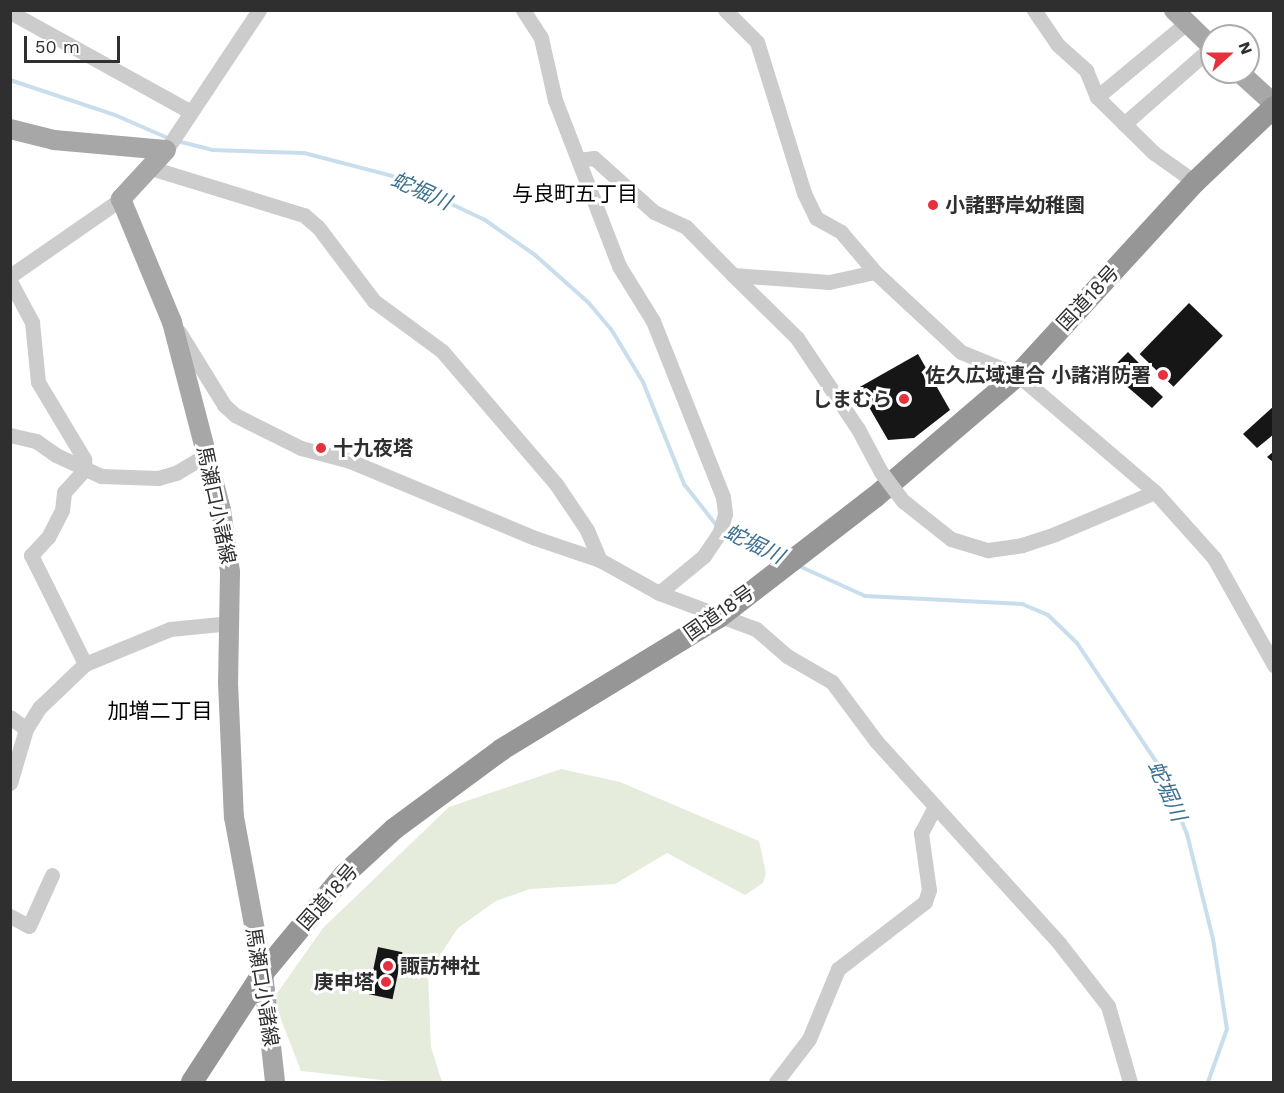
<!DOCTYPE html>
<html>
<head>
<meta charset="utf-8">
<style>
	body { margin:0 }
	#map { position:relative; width:1284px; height:1093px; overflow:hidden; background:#fff; font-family:"Work Sans","Noto Sans JP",sans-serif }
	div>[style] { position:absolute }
	.green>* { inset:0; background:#e5ecdc }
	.stream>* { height:4px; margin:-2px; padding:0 2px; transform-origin:2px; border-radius:2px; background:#c9deec }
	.building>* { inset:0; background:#161616; transform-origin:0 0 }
	.minor>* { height:15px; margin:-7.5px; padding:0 7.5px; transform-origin:7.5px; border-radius:7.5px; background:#ccc }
	.major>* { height:20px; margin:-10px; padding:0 10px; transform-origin:10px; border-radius:10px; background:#a7a7a7 }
	.highway>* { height:22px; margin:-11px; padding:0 11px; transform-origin:11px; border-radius:11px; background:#969696 }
	.minor-bridge>* { height:15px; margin:-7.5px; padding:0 7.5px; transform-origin:7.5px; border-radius:7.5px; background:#ccc }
	.dots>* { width:16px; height:16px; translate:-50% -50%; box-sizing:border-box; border:3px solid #fff; border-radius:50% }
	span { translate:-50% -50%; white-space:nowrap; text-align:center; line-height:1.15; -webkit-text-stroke:6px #fff; paint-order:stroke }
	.poi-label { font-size:20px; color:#2f2f2f; font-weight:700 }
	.left { translate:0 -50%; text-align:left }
	.right { translate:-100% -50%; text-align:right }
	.street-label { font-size:20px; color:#2f2f2f }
	.water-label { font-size:21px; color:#3c7091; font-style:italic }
	.neighbourhood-label { font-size:21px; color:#000 }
	.frame { position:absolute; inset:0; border:12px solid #2f2f2f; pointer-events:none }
	.north { position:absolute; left:1200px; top:24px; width:60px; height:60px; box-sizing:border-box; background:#fff; border:2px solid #acacac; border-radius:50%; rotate:69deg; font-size:16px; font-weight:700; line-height:24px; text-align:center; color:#2f2f2f }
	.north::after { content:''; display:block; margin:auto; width:21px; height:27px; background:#e5313e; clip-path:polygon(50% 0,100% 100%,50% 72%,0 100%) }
	.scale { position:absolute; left:24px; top:36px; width:96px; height:27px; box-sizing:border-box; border:3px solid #2f2f2f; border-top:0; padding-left:8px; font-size:18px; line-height:21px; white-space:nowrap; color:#2f2f2f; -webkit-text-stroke:4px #fff; paint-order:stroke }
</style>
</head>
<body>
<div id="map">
	<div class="green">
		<div style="clip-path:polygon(561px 769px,620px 782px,759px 841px,766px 873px,763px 883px,745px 895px,667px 853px,615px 884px,530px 889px,496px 901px,458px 928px,428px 973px,431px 1047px,442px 1082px,399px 1082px,301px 1071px,273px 999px,323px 928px,449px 807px)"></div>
	</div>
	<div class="stream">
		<div style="left:10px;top:80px;width:111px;rotate:18.4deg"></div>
		<div style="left:115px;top:115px;width:60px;rotate:23.6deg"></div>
		<div style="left:177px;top:141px;width:36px;rotate:14deg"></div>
		<div style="left:212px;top:150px;width:92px;rotate:1.9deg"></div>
		<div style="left:304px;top:153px;width:91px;rotate:14.6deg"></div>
		<div style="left:392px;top:176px;width:103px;rotate:25.3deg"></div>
		<div style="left:485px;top:220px;width:61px;rotate:35deg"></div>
		<div style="left:535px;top:255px;width:71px;rotate:41.6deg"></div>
		<div style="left:588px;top:302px;width:35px;rotate:50deg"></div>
		<div style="left:611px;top:329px;width:62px;rotate:58.9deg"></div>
		<div style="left:643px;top:382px;width:110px;rotate:68.1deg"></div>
		<div style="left:684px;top:484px;width:53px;rotate:51.8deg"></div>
		<div style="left:723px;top:530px;width:65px;rotate:24.6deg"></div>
		<div style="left:799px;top:566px;width:72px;rotate:24.4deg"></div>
		<div style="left:865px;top:596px;width:157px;rotate:2.9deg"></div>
		<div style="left:1022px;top:604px;width:28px;rotate:23deg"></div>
		<div style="left:1048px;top:615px;width:40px;rotate:44deg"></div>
		<div style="left:1077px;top:643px;width:144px;rotate:56.3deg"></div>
		<div style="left:1157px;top:763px;width:77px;rotate:67.1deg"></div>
		<div style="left:1187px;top:834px;width:108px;rotate:76.1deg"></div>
		<div style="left:1213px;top:939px;width:91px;rotate:81.2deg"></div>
		<div style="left:1227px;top:1029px;width:56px;rotate:109.7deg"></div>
	</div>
	<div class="building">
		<div style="left:1189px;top:303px;width:47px;height:71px;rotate:44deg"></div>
		<div style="clip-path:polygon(1128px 352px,1142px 366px,1140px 368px,1149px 378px,1146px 381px,1163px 397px,1152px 408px,1109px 371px)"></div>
		<div style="clip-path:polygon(918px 354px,950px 410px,914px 438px,888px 440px,858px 388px)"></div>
		<div style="clip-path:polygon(1274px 406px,1274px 434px,1257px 448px,1243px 434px)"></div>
		<div style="clip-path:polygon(1274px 451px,1274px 463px,1267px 457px)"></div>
		<div style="left:378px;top:947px;width:25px;height:48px;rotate:12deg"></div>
	</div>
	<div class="minor">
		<div style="left:523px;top:10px;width:33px;rotate:57deg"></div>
		<div style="left:541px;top:38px;width:64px;rotate:77.3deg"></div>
		<div style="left:555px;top:100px;width:178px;rotate:68.9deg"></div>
		<div style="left:619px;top:266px;width:65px;rotate:58.3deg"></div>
		<div style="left:653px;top:321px;width:189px;rotate:68.3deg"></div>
		<div style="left:723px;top:497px;width:17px;rotate:83deg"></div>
		<div style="left:725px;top:514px;width:19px;rotate:106deg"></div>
		<div style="left:720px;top:532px;width:29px;rotate:124deg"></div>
		<div style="left:704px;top:556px;width:58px;rotate:140.6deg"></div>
		<div style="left:725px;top:10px;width:45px;rotate:45deg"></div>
		<div style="left:757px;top:42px;width:158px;rotate:72.7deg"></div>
		<div style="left:804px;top:193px;width:28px;rotate:64deg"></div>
		<div style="left:816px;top:218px;width:29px;rotate:29deg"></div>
		<div style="left:841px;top:232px;width:52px;rotate:49.6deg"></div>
		<div style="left:875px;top:272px;width:117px;rotate:42.9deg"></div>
		<div style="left:961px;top:352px;width:61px;rotate:22deg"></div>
		<div style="left:1018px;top:375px;width:180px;rotate:40.5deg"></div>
		<div style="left:1155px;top:492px;width:89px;rotate:48.2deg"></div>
		<div style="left:1214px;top:558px;width:123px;rotate:60.7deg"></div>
		<div style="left:1034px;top:10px;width:42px;rotate:55.6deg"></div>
		<div style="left:1058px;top:45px;width:38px;rotate:42deg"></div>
		<div style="left:1086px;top:70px;width:29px;rotate:68deg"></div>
		<div style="left:1097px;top:97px;width:80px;rotate:44.5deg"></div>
		<div style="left:1154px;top:153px;width:50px;rotate:35.3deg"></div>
		<div style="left:10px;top:12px;width:205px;rotate:28.9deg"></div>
		<div style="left:1097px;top:97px;width:116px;rotate:-39.7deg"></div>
		<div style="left:1124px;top:124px;width:117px;rotate:-41.2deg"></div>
		<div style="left:166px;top:150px;width:168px;rotate:-56.4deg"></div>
		<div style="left:579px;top:160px;width:15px;rotate:-8deg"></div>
		<div style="left:594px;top:158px;width:81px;rotate:42deg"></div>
		<div style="left:654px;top:212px;width:35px;rotate:25deg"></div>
		<div style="left:686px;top:227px;width:67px;rotate:45.6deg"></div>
		<div style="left:733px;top:275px;width:96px;rotate:4.2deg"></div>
		<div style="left:829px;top:282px;width:47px;rotate:-12.3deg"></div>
		<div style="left:151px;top:168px;width:160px;rotate:17.1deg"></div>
		<div style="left:304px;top:215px;width:18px;rotate:41deg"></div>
		<div style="left:318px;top:227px;width:93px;rotate:52.9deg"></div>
		<div style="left:374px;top:301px;width:84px;rotate:36.3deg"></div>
		<div style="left:442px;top:351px;width:175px;rotate:49.4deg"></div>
		<div style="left:556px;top:484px;width:55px;rotate:56deg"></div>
		<div style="left:587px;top:530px;width:33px;rotate:67deg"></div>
		<div style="left:733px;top:275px;width:90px;rotate:44.5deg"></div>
		<div style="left:797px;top:338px;width:110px;rotate:56.2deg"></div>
		<div style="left:858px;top:429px;width:49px;rotate:61.9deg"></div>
		<div style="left:10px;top:276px;width:135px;rotate:-34.7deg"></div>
		<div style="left:10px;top:281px;width:47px;rotate:61.8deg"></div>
		<div style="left:32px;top:322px;width:60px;rotate:84.3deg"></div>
		<div style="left:38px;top:382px;width:90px;rotate:59.1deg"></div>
		<div style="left:84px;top:459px;width:10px;rotate:84deg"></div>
		<div style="left:85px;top:469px;width:31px;rotate:132deg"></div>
		<div style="left:64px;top:492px;width:18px;rotate:96deg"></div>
		<div style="left:62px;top:510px;width:30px;rotate:117deg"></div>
		<div style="left:48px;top:537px;width:25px;rotate:133deg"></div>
		<div style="left:31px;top:555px;width:122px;rotate:63.6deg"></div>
		<div style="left:179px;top:332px;width:86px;rotate:58.3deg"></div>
		<div style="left:224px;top:405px;width:15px;rotate:42deg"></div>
		<div style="left:235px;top:415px;width:74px;rotate:26.6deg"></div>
		<div style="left:301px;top:448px;width:51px;rotate:14.9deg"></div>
		<div style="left:350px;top:461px;width:200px;rotate:22.6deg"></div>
		<div style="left:535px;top:538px;width:69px;rotate:18.7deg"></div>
		<div style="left:600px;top:560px;width:68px;rotate:29.2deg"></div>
		<div style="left:659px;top:593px;width:103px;rotate:20.4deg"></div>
		<div style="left:756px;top:629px;width:41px;rotate:41.1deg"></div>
		<div style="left:787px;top:656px;width:52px;rotate:30deg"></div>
		<div style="left:832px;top:682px;width:74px;rotate:53.3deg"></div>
		<div style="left:876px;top:741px;width:273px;rotate:47.8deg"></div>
		<div style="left:1059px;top:943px;width:80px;rotate:52.1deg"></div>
		<div style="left:1108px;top:1006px;width:79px;rotate:73.9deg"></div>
		<div style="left:10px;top:435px;width:27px;rotate:13deg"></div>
		<div style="left:36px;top:441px;width:24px;rotate:35deg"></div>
		<div style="left:56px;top:455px;width:50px;rotate:25deg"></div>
		<div style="left:101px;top:476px;width:57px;rotate:2deg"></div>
		<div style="left:158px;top:478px;width:19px;rotate:-16deg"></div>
		<div style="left:176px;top:473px;width:35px;rotate:-31deg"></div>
		<div style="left:903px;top:501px;width:61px;rotate:38.4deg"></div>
		<div style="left:951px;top:539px;width:39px;rotate:17deg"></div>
		<div style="left:988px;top:550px;width:34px;rotate:-8deg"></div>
		<div style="left:1022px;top:545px;width:35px;rotate:-18deg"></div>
		<div style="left:1055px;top:534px;width:108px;rotate:-22.8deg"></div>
		<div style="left:10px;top:717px;width:20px;rotate:37deg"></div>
		<div style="left:10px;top:783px;width:56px;rotate:-73.5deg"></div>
		<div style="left:26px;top:729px;width:25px;rotate:-58deg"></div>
		<div style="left:39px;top:708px;width:64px;rotate:-43.7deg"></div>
		<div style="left:85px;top:664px;width:92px;rotate:-22.4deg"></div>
		<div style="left:170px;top:629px;width:61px;rotate:-5.6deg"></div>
		<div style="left:10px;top:916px;width:21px;rotate:28deg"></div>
		<div style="left:29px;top:926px;width:56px;rotate:-65.7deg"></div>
		<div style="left:776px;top:1082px;width:54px;rotate:-52.5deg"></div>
		<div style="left:809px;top:1039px;width:76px;rotate:-67.5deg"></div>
		<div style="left:838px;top:969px;width:110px;rotate:-37.6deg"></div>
		<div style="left:925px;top:902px;width:13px;rotate:-72deg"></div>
		<div style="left:929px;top:890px;width:58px;rotate:-98deg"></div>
		<div style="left:921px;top:833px;width:30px;rotate:-62deg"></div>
	</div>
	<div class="major">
		<div style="left:1174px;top:10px;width:53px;rotate:44.2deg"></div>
		<div style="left:1239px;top:72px;width:47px;rotate:42.4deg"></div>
		<div style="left:10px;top:129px;width:45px;rotate:14deg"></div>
		<div style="left:54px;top:140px;width:112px;rotate:5.1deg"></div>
		<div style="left:166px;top:150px;width:67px;rotate:132.6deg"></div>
		<div style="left:121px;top:199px;width:133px;rotate:67.5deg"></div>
		<div style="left:172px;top:322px;width:194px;rotate:75.4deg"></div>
		<div style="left:221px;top:510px;width:63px;rotate:81.7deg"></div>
		<div style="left:230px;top:572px;width:110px;rotate:91deg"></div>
		<div style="left:228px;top:682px;width:135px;rotate:87.5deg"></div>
		<div style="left:234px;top:817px;width:159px;rotate:79.5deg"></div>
		<div style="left:263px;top:973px;width:110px;rotate:83.7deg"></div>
	</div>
	<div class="highway">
		<div style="left:192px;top:1082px;width:130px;rotate:-56.9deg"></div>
		<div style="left:263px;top:973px;width:127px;rotate:-50.4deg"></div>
		<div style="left:344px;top:875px;width:68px;rotate:-42.6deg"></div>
		<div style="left:394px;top:829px;width:133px;rotate:-36.4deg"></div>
		<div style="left:501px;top:750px;width:255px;rotate:-31.4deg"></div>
		<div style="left:719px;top:617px;width:197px;rotate:-37.6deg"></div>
		<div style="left:875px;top:497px;width:188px;rotate:-40.5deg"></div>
		<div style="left:1018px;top:375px;width:262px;rotate:-47.5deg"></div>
		<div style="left:1195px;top:182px;width:109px;rotate:-43.5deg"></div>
	</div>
	<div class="minor-bridge">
		<div style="left:881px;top:472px;width:36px;rotate:53deg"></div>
	</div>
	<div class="dots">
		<div style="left:933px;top:205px;background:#e5313e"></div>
		<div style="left:1163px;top:375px;background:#e5313e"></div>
		<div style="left:904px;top:399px;background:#e5313e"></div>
		<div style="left:321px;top:448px;background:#e5313e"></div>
		<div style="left:388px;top:966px;background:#e5313e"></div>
		<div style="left:386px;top:982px;background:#e5313e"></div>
	</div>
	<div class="poi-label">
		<span class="left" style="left:945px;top:205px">小諸野岸幼稚園</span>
		<span class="right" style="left:1151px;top:375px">佐久広域連合 小諸消防署</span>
		<span class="right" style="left:892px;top:399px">しまむら</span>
		<span class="left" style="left:333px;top:448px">十九夜塔</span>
		<span class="left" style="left:400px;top:966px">諏訪神社</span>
		<span class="right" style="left:374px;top:982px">庚申塔</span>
	</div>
	<div class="street-label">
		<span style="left:1088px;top:298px;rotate:-47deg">国道18号</span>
		<span style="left:216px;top:505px;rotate:78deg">馬瀬口小諸線</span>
		<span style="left:719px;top:613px;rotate:-35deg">国道18号</span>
		<span style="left:328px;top:897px;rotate:-49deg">国道18号</span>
		<span style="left:262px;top:987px;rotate:81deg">馬瀬口小諸線</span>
	</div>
	<div class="water-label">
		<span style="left:421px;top:191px;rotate:24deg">蛇堀川</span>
		<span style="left:754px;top:544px;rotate:26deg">蛇堀川</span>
		<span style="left:1167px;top:791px;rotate:66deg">蛇堀川</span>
	</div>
	<div class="neighbourhood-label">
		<span style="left:575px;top:194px">与良町五丁目</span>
		<span style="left:160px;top:711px">加増二丁目</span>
	</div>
	<div class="frame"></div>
	<div class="north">N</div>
	<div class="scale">50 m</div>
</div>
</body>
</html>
